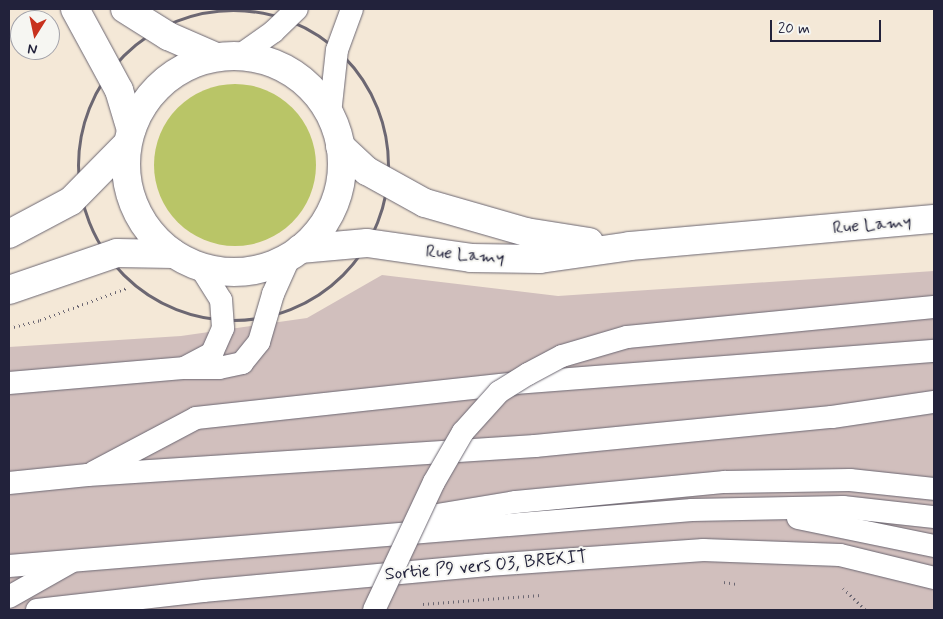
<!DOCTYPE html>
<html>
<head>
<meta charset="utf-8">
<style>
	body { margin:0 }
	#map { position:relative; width:943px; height:619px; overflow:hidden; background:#f4e8d7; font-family:Mynerve,sans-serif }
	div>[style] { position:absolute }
	.industrial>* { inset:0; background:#d1bfbd }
	.green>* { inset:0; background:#b9c567 }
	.round { border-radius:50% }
	.path>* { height:3px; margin-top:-1.5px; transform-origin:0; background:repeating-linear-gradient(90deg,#6c6772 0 1px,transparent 0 5px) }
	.path>.ring { margin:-1.5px; padding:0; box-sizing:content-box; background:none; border:3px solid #6c6772; border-radius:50% }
	.roads { filter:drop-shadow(0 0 1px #6c6772) drop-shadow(0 0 1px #6c6772) }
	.service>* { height:22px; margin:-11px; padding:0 11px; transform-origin:11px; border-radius:11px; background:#fff }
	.tertiary>* { height:28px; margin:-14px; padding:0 14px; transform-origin:14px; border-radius:14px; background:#fff }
	.tertiary>.ring { margin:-14px; padding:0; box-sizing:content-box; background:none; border:28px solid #fff; border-radius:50% }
	.bridges { filter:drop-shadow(0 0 1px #6c6772) drop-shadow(0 0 1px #6c6772) }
	.service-bridge>* { height:22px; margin:-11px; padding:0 11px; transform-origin:11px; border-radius:11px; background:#fff }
	span { translate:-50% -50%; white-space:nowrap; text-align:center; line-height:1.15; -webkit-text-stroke:4px #f6f6f2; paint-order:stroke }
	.street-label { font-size:18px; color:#22223b }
	.frame { position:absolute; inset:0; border:10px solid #22223b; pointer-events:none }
	.north { position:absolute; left:10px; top:10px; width:50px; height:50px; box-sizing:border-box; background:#f6f6f2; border:1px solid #a1a1a9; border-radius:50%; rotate:190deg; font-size:14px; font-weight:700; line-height:20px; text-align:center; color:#22223b }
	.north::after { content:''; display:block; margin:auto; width:18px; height:22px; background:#c8321e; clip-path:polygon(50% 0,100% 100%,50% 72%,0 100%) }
	.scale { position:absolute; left:770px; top:20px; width:111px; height:22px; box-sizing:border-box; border:2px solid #22223b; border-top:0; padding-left:6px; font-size:15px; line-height:18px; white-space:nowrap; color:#22223b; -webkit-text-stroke:4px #f6f6f2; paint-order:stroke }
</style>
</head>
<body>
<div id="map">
	<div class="industrial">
		<div style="clip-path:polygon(934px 271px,934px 610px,9px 610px,9px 347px,181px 336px,307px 318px,382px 275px,558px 296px)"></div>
	</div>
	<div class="green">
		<div class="round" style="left:154px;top:84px;width:162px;height:162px"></div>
	</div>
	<div class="path">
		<div class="ring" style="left:78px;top:10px;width:307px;height:307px"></div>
		<div style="left:9px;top:328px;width:32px;rotate:-14deg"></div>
		<div style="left:40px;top:320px;width:93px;rotate:-20.2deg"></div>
		<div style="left:724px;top:582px;width:12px;rotate:9deg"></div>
		<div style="left:843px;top:588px;width:32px;rotate:44deg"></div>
		<div style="left:423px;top:604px;width:118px;rotate:-4.4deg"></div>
	</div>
	<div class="roads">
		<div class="service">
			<div style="left:239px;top:56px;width:42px;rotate:-35.2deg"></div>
			<div style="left:273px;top:32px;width:33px;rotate:-44deg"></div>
			<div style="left:330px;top:114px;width:64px;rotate:-83.8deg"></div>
			<div style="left:337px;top:50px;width:44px;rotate:-69.9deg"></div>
			<div style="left:186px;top:367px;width:30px;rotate:-28deg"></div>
			<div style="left:212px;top:353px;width:27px;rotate:-66deg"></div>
			<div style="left:223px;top:328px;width:28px;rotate:-94deg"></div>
			<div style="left:221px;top:300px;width:40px;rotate:-122deg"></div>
			<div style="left:9px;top:383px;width:177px;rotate:-4.9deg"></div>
			<div style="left:185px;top:368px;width:34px"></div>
			<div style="left:219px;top:368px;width:24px;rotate:-12deg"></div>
			<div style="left:242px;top:363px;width:27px;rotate:-51deg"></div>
			<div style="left:259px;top:342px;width:50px;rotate:-73.7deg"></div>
			<div style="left:273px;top:294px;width:42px;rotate:-65.9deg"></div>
			<div style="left:94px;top:472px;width:115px;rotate:-27.9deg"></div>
			<div style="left:196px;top:418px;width:322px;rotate:-6.2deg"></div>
			<div style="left:516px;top:383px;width:419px;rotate:-4.4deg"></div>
			<div style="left:9px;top:483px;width:79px;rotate:-5.8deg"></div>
			<div style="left:88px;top:475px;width:448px;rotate:-3.7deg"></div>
			<div style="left:535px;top:446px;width:298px;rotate:-5.6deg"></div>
			<div style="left:832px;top:417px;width:103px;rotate:-8.4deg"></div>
			<div style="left:431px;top:516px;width:86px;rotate:-9.4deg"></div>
			<div style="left:516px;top:502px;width:210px;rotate:-5.5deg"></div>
			<div style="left:725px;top:482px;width:125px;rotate:-0.9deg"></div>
			<div style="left:850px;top:480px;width:84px;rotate:6.1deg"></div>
			<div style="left:798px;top:518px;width:139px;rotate:11.6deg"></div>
			<div style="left:9px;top:566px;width:685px;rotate:-4.69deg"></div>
			<div style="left:692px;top:510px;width:151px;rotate:-1.1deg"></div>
			<div style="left:843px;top:507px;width:92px;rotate:6.3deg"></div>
			<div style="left:9px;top:597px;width:69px;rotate:-29.5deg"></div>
			<div style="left:37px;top:610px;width:167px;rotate:-6.5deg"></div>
			<div style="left:203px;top:591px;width:286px;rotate:-5.2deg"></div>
			<div style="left:488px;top:565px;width:216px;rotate:-4deg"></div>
			<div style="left:703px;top:550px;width:137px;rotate:2.1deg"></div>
			<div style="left:840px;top:555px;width:97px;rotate:13.7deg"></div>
		</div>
		<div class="tertiary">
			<div style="left:75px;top:9px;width:92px;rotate:61.5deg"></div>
			<div style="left:119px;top:90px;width:42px;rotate:73.3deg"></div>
			<div style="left:125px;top:9px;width:51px;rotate:32.1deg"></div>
			<div style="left:168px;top:36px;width:52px;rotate:23.6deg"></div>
			<div class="ring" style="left:126px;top:56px;width:188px;height:188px"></div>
			<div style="left:340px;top:146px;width:37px;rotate:43deg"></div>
			<div style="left:367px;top:171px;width:66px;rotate:28.9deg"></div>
			<div style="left:425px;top:203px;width:105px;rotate:16deg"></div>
			<div style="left:526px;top:232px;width:64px;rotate:9deg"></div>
			<div style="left:9px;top:234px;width:70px;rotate:-28deg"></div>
			<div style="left:71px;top:201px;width:80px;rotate:-45.5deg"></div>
			<div style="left:300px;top:249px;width:67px;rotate:-5.1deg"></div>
			<div style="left:367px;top:243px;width:105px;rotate:8.2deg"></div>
			<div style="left:471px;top:258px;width:69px;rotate:0.8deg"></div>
			<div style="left:540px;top:259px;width:91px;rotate:-8.2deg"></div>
			<div style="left:630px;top:246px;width:305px;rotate:-5.1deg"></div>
			<div style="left:9px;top:290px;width:114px;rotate:-18.9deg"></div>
			<div style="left:117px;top:253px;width:57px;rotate:1deg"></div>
		</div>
	</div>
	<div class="bridges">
		<div class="service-bridge">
			<div style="left:374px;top:610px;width:141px;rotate:-64.9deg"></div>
			<div style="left:434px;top:482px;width:58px;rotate:-59.9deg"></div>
			<div style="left:463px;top:432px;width:54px;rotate:-48deg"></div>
			<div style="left:499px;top:392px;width:34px;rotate:-32deg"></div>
			<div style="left:528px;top:374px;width:38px;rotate:-28deg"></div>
			<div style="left:562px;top:356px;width:68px;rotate:-16.3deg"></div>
			<div style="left:627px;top:337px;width:308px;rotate:-5.6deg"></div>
		</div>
	</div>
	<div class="street-label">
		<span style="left:872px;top:225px;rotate:-5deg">Rue Lamy</span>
		<span style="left:465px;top:255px;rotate:5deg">Rue Lamy</span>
		<span style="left:486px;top:566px;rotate:-5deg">Sortie P9 vers O3, BREXIT</span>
	</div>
	<div class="frame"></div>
	<div class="north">N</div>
	<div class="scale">20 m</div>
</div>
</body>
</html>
